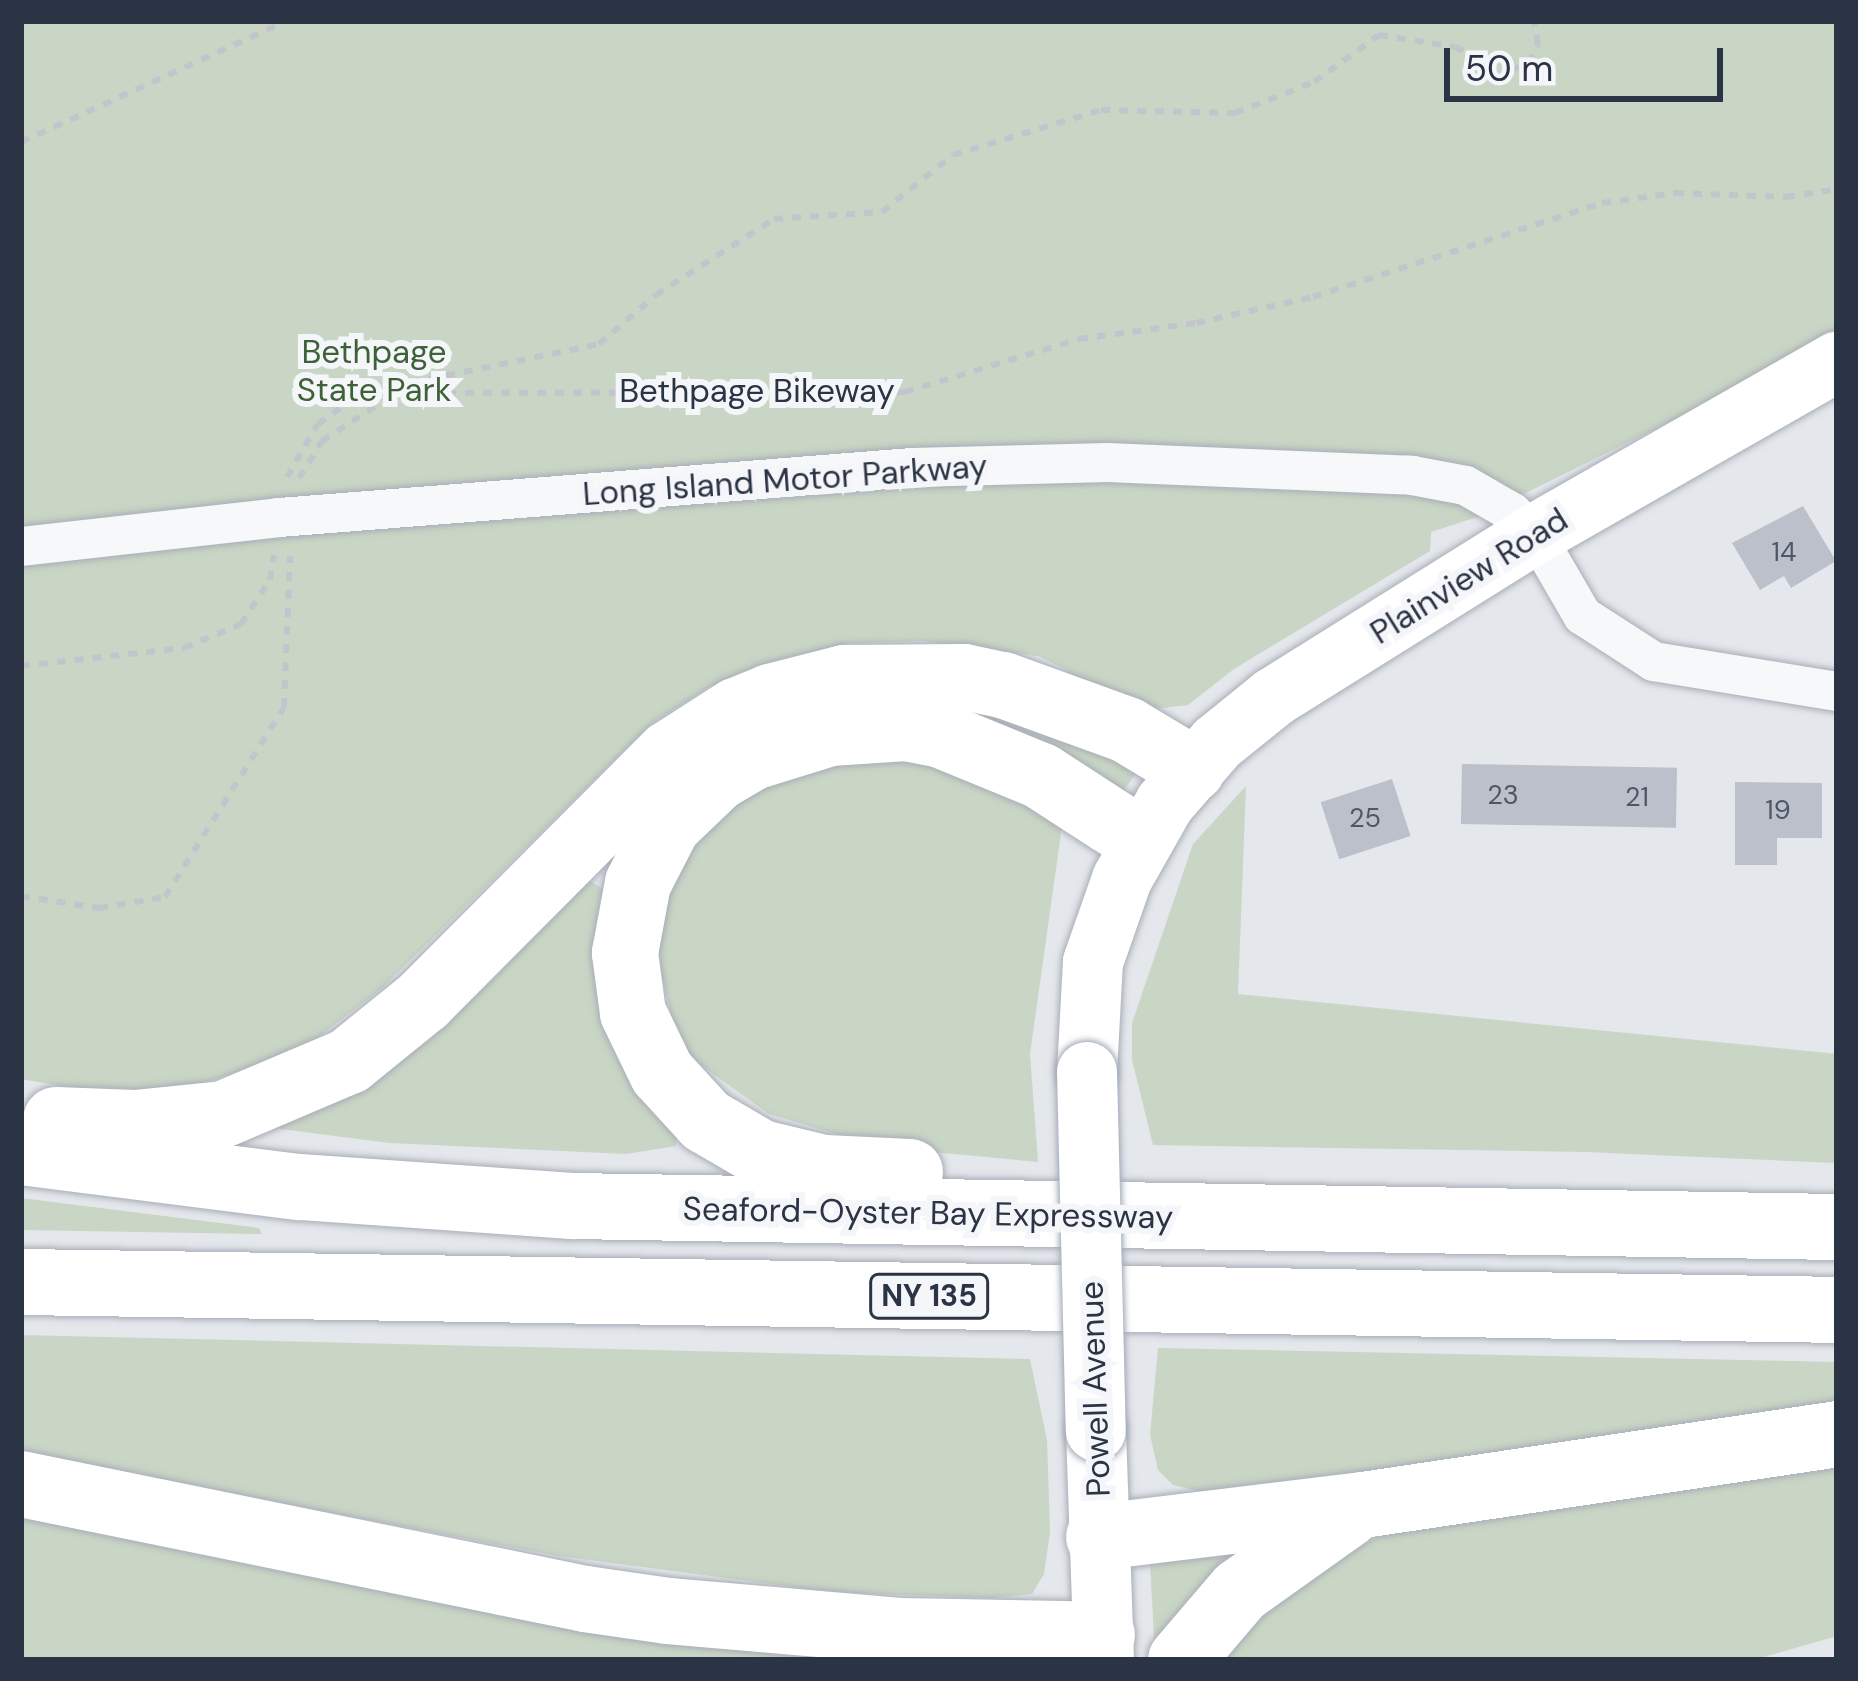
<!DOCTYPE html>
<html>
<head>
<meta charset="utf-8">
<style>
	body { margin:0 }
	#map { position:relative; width:1858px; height:1681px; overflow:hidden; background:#e4e7ec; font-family:"DM Sans",sans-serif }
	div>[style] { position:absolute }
	.green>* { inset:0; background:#c9d6c5 }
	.building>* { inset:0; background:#bbc0ca; transform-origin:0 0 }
	.path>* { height:6px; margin-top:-3px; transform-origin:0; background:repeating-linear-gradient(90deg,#c2c5cb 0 9px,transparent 0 18px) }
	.roads { filter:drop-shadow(0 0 3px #a9aeb7) drop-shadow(0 0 3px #a9aeb7) }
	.minor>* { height:39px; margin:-19.5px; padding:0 19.5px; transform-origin:19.5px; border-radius:19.5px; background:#f7f8fa }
	.primary>* { height:60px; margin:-30px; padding:0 30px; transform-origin:30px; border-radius:30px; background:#fff }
	.motorway>* { height:66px; margin:-33px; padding:0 33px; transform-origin:33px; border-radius:33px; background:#fff }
	.bridges { filter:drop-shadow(0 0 3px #a3abb8) drop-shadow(0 0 3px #a3abb8) }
	.primary-bridge>* { height:60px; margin:-30px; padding:0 30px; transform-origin:30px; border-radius:30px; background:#fff }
	span { translate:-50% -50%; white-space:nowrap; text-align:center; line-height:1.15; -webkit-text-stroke:12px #f4f6f9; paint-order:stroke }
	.number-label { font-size:27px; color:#4f5766 }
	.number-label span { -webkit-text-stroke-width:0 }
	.shield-label span { padding:3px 9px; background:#f4f6f9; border:3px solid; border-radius:9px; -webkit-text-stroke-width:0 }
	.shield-label { font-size:30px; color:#2b3445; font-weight:700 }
	.park-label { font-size:33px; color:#3f6138 }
	.street-label { font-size:33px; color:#2b3445 }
	.frame { position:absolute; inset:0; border:24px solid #2b3445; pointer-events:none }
	.scale { position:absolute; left:1444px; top:48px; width:279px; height:54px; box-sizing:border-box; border:6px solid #2b3445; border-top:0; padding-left:15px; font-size:36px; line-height:42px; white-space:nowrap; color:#2b3445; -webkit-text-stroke:9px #f4f6f9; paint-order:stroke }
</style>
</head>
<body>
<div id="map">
	<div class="green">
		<div style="clip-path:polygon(21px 21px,1837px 21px,1837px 339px,1477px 517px,1431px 532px,1430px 551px,1234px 669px,1188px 705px,1136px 711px,1102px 687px,1069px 677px,1067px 670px,1038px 656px,922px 641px,848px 643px,709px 687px,652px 723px,382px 988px,299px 1052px,186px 1088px,96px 1092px,21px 1079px)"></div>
		<div style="clip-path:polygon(985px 696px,1139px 769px,1122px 793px,981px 721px)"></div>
		<div style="clip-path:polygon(883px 754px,975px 774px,1062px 826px,1030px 1054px,1038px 1162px,880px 1147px,769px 1114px,680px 1050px,655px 949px,682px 847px,751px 780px)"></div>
		<div style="clip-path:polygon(1246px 786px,1238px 994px,1837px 1054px,1837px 1163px,1586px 1152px,1153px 1145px,1132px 1060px,1132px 1023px,1193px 844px)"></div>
		<div style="clip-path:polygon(580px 874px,607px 892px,677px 1133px,676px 1146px,626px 1154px,389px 1143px,258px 1126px)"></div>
		<div style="clip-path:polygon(21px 1198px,259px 1228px,262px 1234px,21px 1230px)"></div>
		<div style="clip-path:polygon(21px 1335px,1030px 1359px,1047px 1440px,1050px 1532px,1044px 1574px,1032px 1594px,992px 1598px,833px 1592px,559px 1556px,21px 1454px)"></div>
		<div style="clip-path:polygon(1158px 1348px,1837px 1362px,1837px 1412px,1292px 1489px,1199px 1491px,1173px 1485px,1158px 1470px,1150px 1435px)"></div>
		<div style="clip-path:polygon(1837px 1468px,1837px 1636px,1754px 1660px,1209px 1660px,1231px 1621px,1340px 1554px,1421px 1519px)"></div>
		<div style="clip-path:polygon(21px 1517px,979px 1660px,21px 1660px)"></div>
		<div style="clip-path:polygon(1284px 1531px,1155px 1654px,1150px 1564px,1164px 1562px,1165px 1545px)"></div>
	</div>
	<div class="building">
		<div style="clip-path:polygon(1803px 506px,1836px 561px,1791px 588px,1784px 576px,1760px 590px,1732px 543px)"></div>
		<div style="left:1462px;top:764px;width:215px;height:60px;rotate:1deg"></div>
		<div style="left:1392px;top:779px;width:60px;height:75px;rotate:72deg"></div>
		<div style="clip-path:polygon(1735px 782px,1822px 783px,1822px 838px,1777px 838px,1777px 865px,1735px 865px)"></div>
	</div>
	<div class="path">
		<div style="left:21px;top:142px;width:291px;rotate:-24.5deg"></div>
		<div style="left:287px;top:477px;width:61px;rotate:-59.7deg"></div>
		<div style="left:318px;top:424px;width:36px;rotate:-36deg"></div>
		<div style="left:347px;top:403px;width:65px;rotate:-8.9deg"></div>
		<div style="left:411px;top:393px;width:494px;rotate:-0.1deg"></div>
		<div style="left:905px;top:392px;width:182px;rotate:-16.9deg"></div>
		<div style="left:1079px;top:339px;width:118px;rotate:-7.8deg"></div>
		<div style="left:1196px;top:323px;width:120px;rotate:-12.5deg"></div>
		<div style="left:1313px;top:297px;width:304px;rotate:-18deg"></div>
		<div style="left:1602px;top:203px;width:74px;rotate:-7.8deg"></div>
		<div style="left:1675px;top:193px;width:111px;rotate:2.1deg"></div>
		<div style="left:1786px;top:197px;width:52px;rotate:-8.9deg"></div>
		<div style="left:299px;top:478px;width:44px;rotate:-58.1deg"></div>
		<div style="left:322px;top:441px;width:106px;rotate:-33.1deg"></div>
		<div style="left:411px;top:383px;width:192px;rotate:-11.7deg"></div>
		<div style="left:599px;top:344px;width:75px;rotate:-40.7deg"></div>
		<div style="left:656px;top:295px;width:140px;rotate:-32.8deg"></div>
		<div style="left:774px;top:219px;width:108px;rotate:-3.7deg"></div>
		<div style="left:882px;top:212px;width:91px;rotate:-38.8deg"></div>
		<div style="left:953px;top:155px;width:155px;rotate:-16.9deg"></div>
		<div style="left:1101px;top:110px;width:134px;rotate:1.3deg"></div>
		<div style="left:1235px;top:113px;width:85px;rotate:-21.4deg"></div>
		<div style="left:1314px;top:82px;width:80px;rotate:-35.9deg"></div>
		<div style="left:1379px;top:35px;width:77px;rotate:9deg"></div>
		<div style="left:1455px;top:47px;width:60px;rotate:22.7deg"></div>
		<div style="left:1510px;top:70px;width:20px;rotate:-20deg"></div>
		<div style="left:1529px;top:63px;width:21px;rotate:-65deg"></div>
		<div style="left:1538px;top:44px;width:23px;rotate:-100deg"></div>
		<div style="left:21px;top:666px;width:164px;rotate:-6.3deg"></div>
		<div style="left:184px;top:648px;width:62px;rotate:-22.8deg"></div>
		<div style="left:241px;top:624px;width:53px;rotate:-56.6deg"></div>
		<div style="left:270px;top:580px;width:25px;rotate:-81deg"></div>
		<div style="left:21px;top:896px;width:79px;rotate:8.7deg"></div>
		<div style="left:99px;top:908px;width:67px;rotate:-9.5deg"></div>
		<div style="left:165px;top:897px;width:224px;rotate:-57.9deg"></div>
		<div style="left:284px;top:707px;width:151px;rotate:-87.7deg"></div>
	</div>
	<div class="roads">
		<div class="minor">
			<div style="left:21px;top:546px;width:260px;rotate:-6.4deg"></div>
			<div style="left:279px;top:517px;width:635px;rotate:-4.52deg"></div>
			<div style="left:912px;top:467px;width:195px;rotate:-1.5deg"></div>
			<div style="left:1107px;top:462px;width:305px;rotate:2.4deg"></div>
			<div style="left:1412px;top:475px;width:54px;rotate:10.7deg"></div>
			<div style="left:1465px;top:485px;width:54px;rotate:29.9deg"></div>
			<div style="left:1512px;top:512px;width:32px;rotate:44deg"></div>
			<div style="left:1535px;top:534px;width:94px;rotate:59.9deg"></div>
			<div style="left:1582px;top:615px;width:85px;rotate:32.9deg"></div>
			<div style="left:1653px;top:661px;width:186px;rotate:9.3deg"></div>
		</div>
		<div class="primary">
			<div style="left:1087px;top:1072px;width:110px;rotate:-86.9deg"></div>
			<div style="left:1093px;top:962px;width:88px;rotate:-70.7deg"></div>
			<div style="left:1122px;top:879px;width:87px;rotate:-60.5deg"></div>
			<div style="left:1165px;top:803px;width:79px;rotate:-49.1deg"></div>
			<div style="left:1217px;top:743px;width:73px;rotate:-38.9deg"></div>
			<div style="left:1274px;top:697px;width:308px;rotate:-32deg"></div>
			<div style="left:1535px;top:534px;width:348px;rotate:-29.7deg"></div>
			<div style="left:1096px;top:1431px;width:229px;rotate:88deg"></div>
		</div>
		<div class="motorway">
			<div style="left:56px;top:1120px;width:79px;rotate:2.2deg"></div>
			<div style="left:135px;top:1123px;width:89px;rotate:-5.8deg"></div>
			<div style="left:224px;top:1114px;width:136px;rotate:-23deg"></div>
			<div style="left:349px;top:1061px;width:95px;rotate:-39deg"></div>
			<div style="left:423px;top:1001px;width:349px;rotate:-45.1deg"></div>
			<div style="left:669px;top:754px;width:80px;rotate:-32.7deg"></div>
			<div style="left:736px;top:711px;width:37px;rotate:-22deg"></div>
			<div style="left:770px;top:697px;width:76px;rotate:-14.4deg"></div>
			<div style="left:844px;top:678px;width:120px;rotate:-0.5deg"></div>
			<div style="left:964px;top:677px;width:40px;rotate:12deg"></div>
			<div style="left:1003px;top:685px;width:132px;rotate:19.9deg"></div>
			<div style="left:1127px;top:730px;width:76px;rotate:31deg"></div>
			<div style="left:21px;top:1152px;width:281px;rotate:7.2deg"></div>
			<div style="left:300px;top:1187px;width:272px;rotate:4deg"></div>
			<div style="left:571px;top:1206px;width:1266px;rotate:0.95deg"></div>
			<div style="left:910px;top:1172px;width:86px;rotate:-177.3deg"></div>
			<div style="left:824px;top:1168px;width:65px;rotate:-166.6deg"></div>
			<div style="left:761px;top:1153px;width:64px;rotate:-149.8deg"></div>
			<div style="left:706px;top:1121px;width:65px;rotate:-132.5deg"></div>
			<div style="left:662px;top:1073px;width:67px;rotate:-115.8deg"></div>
			<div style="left:633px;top:1013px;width:61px;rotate:-97.6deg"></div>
			<div style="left:625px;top:953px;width:71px;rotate:-79.5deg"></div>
			<div style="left:638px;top:883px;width:65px;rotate:-62.7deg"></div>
			<div style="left:668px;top:825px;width:68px;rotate:-43.8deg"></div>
			<div style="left:717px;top:778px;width:42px;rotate:-30.3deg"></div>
			<div style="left:753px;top:757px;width:81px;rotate:-17.3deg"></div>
			<div style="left:830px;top:733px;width:76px;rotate:-3.8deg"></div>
			<div style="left:906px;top:728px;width:36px;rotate:11deg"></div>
			<div style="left:941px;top:735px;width:108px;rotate:22.3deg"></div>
			<div style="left:1041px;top:776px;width:118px;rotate:32.9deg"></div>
			<div style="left:21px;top:1282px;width:1816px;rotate:0.88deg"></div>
			<div style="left:21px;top:1484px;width:576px;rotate:11.52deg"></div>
			<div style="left:585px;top:1599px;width:84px;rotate:8.2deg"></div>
			<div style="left:668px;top:1611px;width:235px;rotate:4.9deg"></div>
			<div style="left:902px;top:1631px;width:200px;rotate:1.1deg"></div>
			<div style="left:1099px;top:1537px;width:266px;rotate:-6.9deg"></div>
			<div style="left:1363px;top:1505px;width:479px;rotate:-8.5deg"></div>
			<div style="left:1181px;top:1660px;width:91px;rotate:-49.5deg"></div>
			<div style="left:1240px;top:1591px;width:133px;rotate:-35.5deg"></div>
		</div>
	</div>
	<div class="bridges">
		<div class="primary-bridge">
			<div style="left:1087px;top:1072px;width:359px;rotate:88.6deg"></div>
		</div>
	</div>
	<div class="number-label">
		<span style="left:1784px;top:552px">14</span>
		<span style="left:1503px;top:795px">23</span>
		<span style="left:1637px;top:797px">21</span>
		<span style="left:1778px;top:810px">19</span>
		<span style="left:1365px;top:818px">25</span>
	</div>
	<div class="shield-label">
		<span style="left:929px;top:1296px">NY 135</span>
	</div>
	<div class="park-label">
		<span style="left:374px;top:371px">Bethpage<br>State Park</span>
	</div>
	<div class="street-label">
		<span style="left:757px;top:391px">Bethpage Bikeway</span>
		<span style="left:785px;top:480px;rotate:-4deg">Long Island Motor Parkway</span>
		<span style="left:1469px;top:576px;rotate:-32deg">Plainview Road</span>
		<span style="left:928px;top:1213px;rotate:1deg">Seaford-Oyster Bay Expressway</span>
		<span style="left:1095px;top:1389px;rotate:-92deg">Powell Avenue</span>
	</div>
	<div class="frame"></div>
	<div class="scale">50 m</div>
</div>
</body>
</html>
